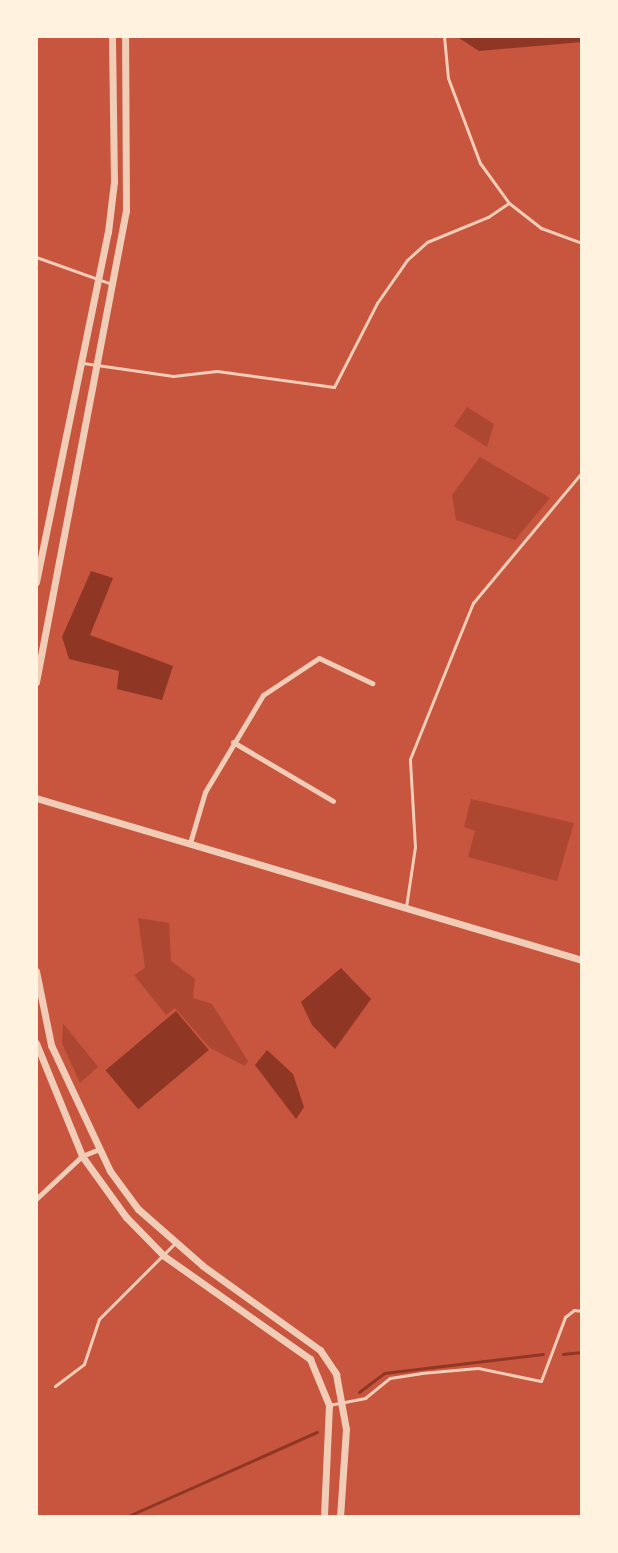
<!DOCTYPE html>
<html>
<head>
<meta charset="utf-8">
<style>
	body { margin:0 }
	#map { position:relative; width:618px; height:1553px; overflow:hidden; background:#c8553d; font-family:Manrope,sans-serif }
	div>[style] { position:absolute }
	.green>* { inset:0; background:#ae4732 }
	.water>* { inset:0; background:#8f3625; transform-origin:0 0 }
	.stream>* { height:3px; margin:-1.5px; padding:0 1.5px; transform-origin:1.5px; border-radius:1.5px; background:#8f3625 }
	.service>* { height:3px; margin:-1.5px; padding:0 1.5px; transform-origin:1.5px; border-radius:1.5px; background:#f1ccb7 }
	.minor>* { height:5px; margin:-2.5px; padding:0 2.5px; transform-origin:2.5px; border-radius:2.5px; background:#f1ccb7 }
	.tertiary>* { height:7px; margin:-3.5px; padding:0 3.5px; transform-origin:3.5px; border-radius:3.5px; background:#f1ccb7 }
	span { translate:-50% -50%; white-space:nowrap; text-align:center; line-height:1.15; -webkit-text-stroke:8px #fff3e0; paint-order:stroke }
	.frame { position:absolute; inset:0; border:38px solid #fff3e0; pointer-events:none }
</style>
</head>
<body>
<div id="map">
	<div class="green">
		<div style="clip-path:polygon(467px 407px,494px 424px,487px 447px,454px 426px)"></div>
		<div style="clip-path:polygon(480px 457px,550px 498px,515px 540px,456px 520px,452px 495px)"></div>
		<div style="clip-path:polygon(471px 799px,574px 823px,557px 881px,468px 857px,475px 831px,464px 827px)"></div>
		<div style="clip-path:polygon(138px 918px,169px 923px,171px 961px,195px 979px,193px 998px,212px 1004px,248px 1061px,245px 1066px,210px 1048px,175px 1008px,166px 1015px,134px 975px,145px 968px)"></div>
		<div style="clip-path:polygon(63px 1023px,98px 1067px,80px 1083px,62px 1043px)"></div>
	</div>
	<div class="water">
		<div style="clip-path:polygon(456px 36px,582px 36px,582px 42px,479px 51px)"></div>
		<div style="clip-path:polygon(91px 571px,113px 578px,90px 635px,173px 666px,162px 700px,117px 689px,119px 671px,69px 659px,62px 637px)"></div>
		<div style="clip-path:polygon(341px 968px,371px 999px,335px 1049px,312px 1025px,301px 1002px)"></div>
		<div style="left:176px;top:1011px;width:51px;height:92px;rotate:50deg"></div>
		<div style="clip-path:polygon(267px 1050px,293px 1074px,304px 1107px,296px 1119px,255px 1065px)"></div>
	</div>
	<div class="stream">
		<div style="left:563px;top:1354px;width:19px;rotate:-6deg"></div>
		<div style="left:359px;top:1392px;width:31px;rotate:-37deg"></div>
		<div style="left:384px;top:1373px;width:160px;rotate:-6.8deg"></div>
		<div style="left:126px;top:1517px;width:209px;rotate:-24deg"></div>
	</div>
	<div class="service">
		<div style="left:444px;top:36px;width:42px;rotate:84.6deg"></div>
		<div style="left:448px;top:78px;width:91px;rotate:69.4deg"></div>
		<div style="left:480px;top:163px;width:49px;rotate:54.1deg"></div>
		<div style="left:509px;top:203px;width:41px;rotate:38deg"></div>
		<div style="left:541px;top:228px;width:44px;rotate:20.1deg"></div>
		<div style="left:36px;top:257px;width:77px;rotate:19.6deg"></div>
		<div style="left:83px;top:363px;width:91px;rotate:8.2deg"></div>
		<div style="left:173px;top:376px;width:44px;rotate:-6.5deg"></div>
		<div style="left:217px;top:371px;width:118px;rotate:7.8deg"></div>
		<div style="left:334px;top:387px;width:94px;rotate:-62.9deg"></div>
		<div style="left:377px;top:303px;width:52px;rotate:-55.1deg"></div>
		<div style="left:407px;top:260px;width:27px;rotate:-42deg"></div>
		<div style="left:427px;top:242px;width:66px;rotate:-22.3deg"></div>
		<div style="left:488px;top:217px;width:25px;rotate:-34deg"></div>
		<div style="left:406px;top:907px;width:61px;rotate:-81.5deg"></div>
		<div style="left:415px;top:847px;width:88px;rotate:-93.3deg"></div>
		<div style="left:410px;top:759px;width:121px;rotate:-68.1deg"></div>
		<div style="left:455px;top:647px;width:48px;rotate:-67.8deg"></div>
		<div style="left:473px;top:603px;width:170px;rotate:-50.2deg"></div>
		<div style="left:55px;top:1386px;width:36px;rotate:-37deg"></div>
		<div style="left:84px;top:1364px;width:47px;rotate:-71.6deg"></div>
		<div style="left:99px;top:1319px;width:107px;rotate:-45deg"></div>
		<div style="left:329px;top:1405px;width:37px;rotate:-11deg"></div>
		<div style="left:365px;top:1398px;width:32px;rotate:-39deg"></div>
		<div style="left:390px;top:1378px;width:31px;rotate:-9deg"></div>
		<div style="left:421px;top:1373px;width:57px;rotate:-5deg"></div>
		<div style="left:478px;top:1368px;width:64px;rotate:11.7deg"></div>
		<div style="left:541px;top:1381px;width:68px;rotate:-69.4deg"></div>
		<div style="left:565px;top:1317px;width:11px;rotate:-38deg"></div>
		<div style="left:574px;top:1310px;width:8px;rotate:7deg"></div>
	</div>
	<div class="minor">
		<div style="left:233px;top:742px;width:116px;rotate:30.5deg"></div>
		<div style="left:190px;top:843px;width:53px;rotate:-73.6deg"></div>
		<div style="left:205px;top:792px;width:113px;rotate:-59.1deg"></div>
		<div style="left:263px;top:695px;width:67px;rotate:-33.5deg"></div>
		<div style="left:319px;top:658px;width:59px;rotate:25.3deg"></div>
		<div style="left:36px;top:1199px;width:63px;rotate:-43.1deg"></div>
		<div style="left:82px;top:1156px;width:18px;rotate:-22deg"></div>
	</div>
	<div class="tertiary">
		<div style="left:36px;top:582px;width:357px;rotate:-78.4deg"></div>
		<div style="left:108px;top:232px;width:50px;rotate:-83.2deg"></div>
		<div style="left:114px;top:182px;width:146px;rotate:-90.8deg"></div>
		<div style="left:36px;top:682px;width:480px;rotate:-79.2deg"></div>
		<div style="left:126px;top:211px;width:175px;rotate:-90.3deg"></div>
		<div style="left:36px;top:798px;width:570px;rotate:16.53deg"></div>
		<div style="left:36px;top:971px;width:76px;rotate:78.5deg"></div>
		<div style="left:51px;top:1045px;width:139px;rotate:64.9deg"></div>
		<div style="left:110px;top:1171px;width:47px;rotate:53.6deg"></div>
		<div style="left:138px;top:1209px;width:86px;rotate:41.2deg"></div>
		<div style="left:203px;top:1266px;width:144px;rotate:35.7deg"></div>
		<div style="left:320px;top:1350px;width:29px;rotate:56deg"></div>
		<div style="left:336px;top:1374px;width:56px;rotate:79.7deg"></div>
		<div style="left:346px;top:1429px;width:88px;rotate:93.9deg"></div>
		<div style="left:36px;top:1043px;width:122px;rotate:67.8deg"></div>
		<div style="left:82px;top:1156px;width:75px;rotate:54.2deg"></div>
		<div style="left:126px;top:1217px;width:54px;rotate:45.7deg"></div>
		<div style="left:164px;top:1256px;width:179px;rotate:35.2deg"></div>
		<div style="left:310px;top:1359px;width:50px;rotate:67.6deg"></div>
		<div style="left:329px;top:1405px;width:112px;rotate:92.6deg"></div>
	</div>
	<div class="frame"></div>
</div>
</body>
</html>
